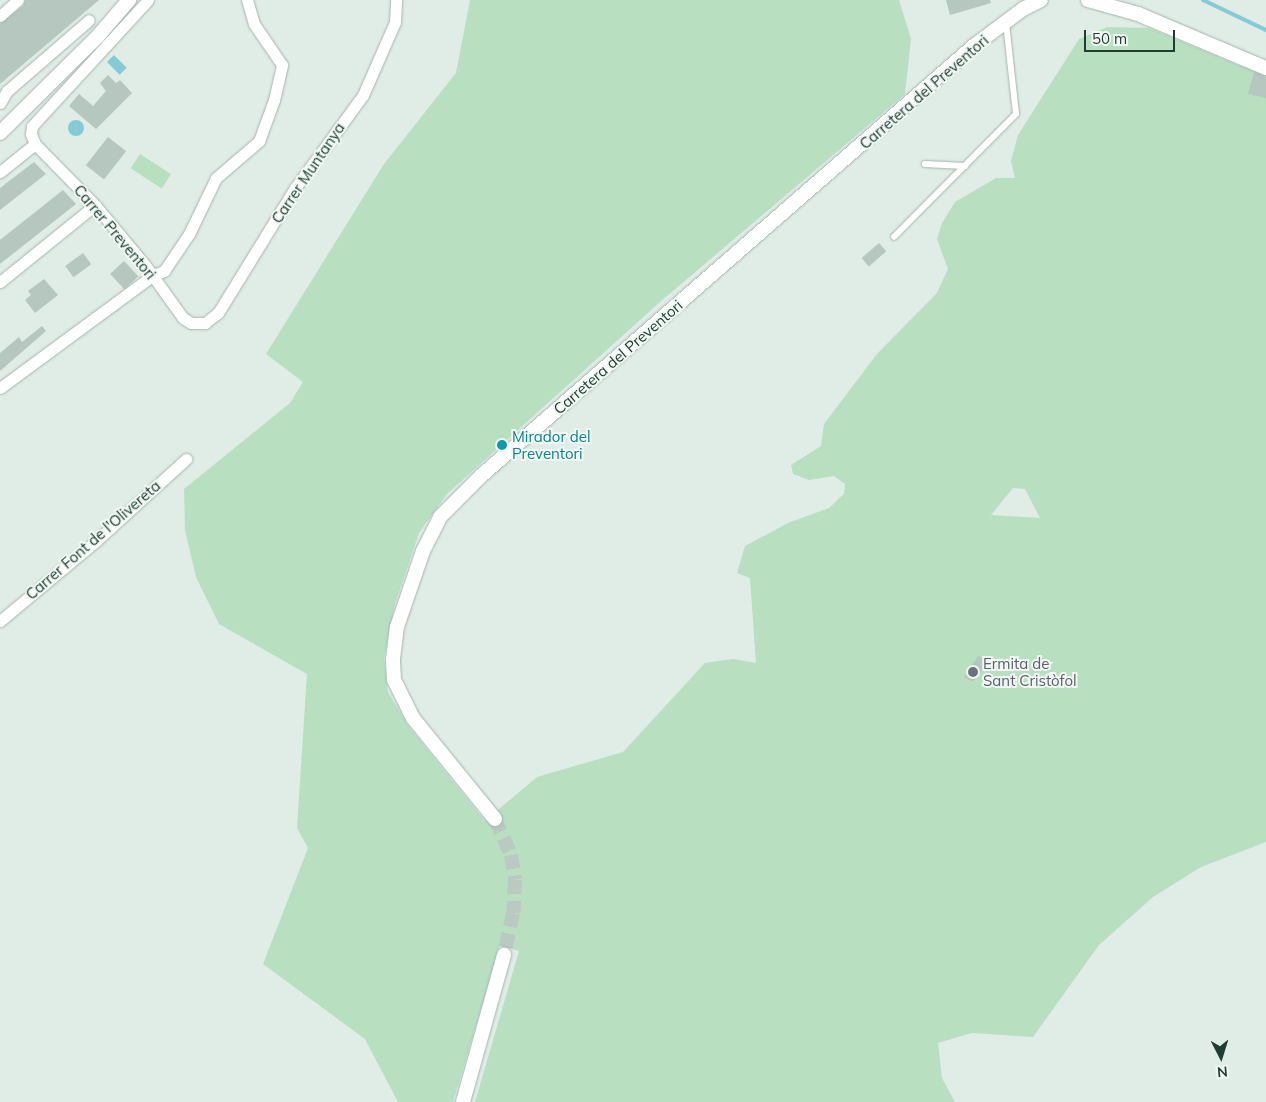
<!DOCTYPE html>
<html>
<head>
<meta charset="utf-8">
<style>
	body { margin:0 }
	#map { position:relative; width:1266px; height:1102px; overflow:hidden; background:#e0ece6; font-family:Mulish,sans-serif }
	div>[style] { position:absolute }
	.green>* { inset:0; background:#b7dfc0; transform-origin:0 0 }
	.water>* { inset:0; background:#84cbd5; transform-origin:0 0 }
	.round { border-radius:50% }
	.stream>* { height:4px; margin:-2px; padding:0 2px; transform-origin:2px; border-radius:2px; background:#84cbd5 }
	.building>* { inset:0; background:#b5c7bf; transform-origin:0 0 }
	.tertiary-tunnel>* { height:14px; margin-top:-7px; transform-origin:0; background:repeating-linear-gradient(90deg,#bac9c2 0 14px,transparent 0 21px) }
	.roads { filter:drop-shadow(0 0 1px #a3b4ad) drop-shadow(0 0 1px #a3b4ad) }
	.service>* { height:5.5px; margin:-2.75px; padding:0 2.75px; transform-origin:2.75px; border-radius:2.75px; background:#fff }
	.minor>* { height:11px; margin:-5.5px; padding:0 5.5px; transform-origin:5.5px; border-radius:5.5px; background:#fff }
	.tertiary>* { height:14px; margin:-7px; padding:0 7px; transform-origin:7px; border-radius:7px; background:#fff }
	.dots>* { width:14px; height:14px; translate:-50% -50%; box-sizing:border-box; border:2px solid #f1f8f4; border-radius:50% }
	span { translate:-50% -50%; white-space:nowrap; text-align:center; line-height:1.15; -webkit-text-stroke:4px #f1f8f4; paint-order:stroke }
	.street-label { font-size:15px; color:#203d34 }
	.culture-label { font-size:15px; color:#0d838f }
	.left { translate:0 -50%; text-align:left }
	.worship-label { font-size:15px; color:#5b616d }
	.north { position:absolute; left:1196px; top:1032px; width:50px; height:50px; -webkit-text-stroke:4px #f1f8f4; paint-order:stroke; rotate:175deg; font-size:14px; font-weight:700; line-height:20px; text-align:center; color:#203d34 }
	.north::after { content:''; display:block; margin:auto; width:18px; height:22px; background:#203d34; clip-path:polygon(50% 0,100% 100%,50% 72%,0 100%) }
	.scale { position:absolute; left:1084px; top:30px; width:91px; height:22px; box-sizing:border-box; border:2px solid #203d34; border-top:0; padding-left:6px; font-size:15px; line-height:18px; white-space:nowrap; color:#203d34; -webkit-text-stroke:4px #f1f8f4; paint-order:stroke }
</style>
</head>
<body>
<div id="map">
	<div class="green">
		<div style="clip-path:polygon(evenodd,470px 0,899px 0,911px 39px,905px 94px,660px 302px,447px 494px,419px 533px,395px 604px,384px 658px,388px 692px,409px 727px,485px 821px,537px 777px,623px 752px,705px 663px,733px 659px,756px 663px,750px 578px,737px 573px,745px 546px,788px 523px,829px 508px,844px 494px,845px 484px,834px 476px,809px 480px,793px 474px,791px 465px,821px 446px,824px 424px,877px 354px,937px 293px,948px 269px,937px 239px,942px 223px,955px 202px,996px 178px,1015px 178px,1011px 161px,1018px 135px,1079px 39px,1107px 27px,1149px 28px,1238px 65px,1266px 73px,1266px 842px,1201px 867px,1153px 897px,1099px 945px,1033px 1037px,972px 1033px,938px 1043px,942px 1078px,955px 1102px,475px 1102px,519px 951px,500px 946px,453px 1102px,398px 1102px,365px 1039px,263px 964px,308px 848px,297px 828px,307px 674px,219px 624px,196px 577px,185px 530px,184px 489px,290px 403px,303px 382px,266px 354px,384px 164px,456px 73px,470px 0,1013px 488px,1025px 489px,1040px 518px,991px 515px,1013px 488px)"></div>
		<div style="left:140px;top:154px;width:37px;height:17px;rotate:33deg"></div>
	</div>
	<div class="water">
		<div style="left:114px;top:55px;width:18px;height:10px;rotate:45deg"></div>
		<div class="round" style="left:68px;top:120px;width:16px;height:16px"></div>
	</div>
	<div class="stream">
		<div style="left:1203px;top:0;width:70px;rotate:25.5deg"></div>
	</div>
	<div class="building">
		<div style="clip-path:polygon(25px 0,99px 0,0 84px,0 23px,23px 6px)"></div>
		<div style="clip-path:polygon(946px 0,990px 0,991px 3px,950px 15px)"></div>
		<div style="clip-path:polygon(1254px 72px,1266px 77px,1266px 98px,1248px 94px)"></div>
		<div style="clip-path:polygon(108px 75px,116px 83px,120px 80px,132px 93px,96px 129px,69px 106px,79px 94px,93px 106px,106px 91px,100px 83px)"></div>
		<div style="left:108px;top:137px;width:23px;height:36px;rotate:38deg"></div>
		<div style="clip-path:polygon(34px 162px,46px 174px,0 210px,0 188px)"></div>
		<div style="clip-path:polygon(63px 190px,76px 204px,0 264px,0 240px)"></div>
		<div style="left:879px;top:243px;width:11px;height:23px;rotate:49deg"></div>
		<div style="left:83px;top:253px;width:14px;height:22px;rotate:54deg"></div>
		<div style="left:124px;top:261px;width:21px;height:19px;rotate:47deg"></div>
		<div style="clip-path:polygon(44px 279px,58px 295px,35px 313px,25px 300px,31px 295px,28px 291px)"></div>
		<div style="clip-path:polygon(42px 326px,46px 331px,0 371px,0 353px,19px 337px,22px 342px)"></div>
		<div style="clip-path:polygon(978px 656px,986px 659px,985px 667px,973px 682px,964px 677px)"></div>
	</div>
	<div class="tertiary-tunnel">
		<div style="left:495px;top:819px;width:39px;rotate:66deg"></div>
		<div style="left:511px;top:855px;width:25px;rotate:81deg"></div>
		<div style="left:515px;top:880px;width:33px;rotate:93deg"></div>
		<div style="left:513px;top:913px;width:43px;rotate:102.1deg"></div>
	</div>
	<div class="roads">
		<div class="service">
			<div style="left:925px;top:164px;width:40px;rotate:2.9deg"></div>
			<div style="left:894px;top:237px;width:173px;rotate:-45.2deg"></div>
			<div style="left:1016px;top:114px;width:92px;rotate:-96.3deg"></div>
		</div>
		<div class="minor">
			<div style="left:148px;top:0;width:171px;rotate:132.6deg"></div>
			<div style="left:32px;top:126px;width:8px;rotate:97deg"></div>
			<div style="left:31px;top:134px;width:11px;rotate:68deg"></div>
			<div style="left:35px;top:144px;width:86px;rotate:45.5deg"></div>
			<div style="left:95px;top:205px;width:78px;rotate:50.2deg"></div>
			<div style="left:145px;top:265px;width:65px;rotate:54.4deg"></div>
			<div style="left:183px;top:318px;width:9px;rotate:32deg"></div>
			<div style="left:191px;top:323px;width:14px"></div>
			<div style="left:205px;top:323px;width:16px;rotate:-38deg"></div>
			<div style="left:218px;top:313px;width:147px;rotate:-58.4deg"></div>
			<div style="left:295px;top:188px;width:115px;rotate:-53.8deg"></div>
			<div style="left:363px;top:95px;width:80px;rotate:-66.3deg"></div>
			<div style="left:395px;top:22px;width:22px;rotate:-87deg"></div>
			<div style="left:0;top:16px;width:24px;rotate:-42deg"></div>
			<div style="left:0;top:103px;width:14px;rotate:-60deg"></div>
			<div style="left:7px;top:91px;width:108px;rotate:-40.9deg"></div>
			<div style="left:0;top:172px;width:45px;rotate:-38.7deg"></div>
			<div style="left:0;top:282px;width:122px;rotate:-39deg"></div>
			<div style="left:0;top:388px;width:190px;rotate:-36.4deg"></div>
			<div style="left:153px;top:275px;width:12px;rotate:-20deg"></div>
			<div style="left:164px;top:271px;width:45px;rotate:-56deg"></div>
			<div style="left:189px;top:234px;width:62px;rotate:-64.3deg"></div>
			<div style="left:216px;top:178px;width:57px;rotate:-40.7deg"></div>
			<div style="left:259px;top:141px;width:44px;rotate:-69.9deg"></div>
			<div style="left:274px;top:100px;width:36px;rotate:-77deg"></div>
			<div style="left:282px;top:65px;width:50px;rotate:-124.3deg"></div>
			<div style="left:254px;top:24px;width:25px;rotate:-106deg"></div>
			<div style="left:0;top:621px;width:125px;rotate:-39.8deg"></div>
			<div style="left:96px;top:541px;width:122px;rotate:-42.3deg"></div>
		</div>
		<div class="tertiary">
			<div style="left:1088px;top:0;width:52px;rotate:15.6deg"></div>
			<div style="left:1138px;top:14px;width:139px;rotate:22.9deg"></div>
			<div style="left:0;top:133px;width:138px;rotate:-44.7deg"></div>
			<div style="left:98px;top:36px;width:48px;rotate:-49.3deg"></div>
			<div style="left:495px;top:819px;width:130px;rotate:-129.1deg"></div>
			<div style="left:413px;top:718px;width:42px;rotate:-116.6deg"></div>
			<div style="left:394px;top:680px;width:21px;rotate:-93deg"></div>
			<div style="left:393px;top:659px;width:32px;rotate:-83deg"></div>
			<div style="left:397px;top:627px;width:80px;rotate:-71.1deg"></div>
			<div style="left:423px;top:551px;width:38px;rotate:-63deg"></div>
			<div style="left:440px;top:517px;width:59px;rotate:-45deg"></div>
			<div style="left:482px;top:475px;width:654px;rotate:-41.1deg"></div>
			<div style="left:975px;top:45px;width:60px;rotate:-36.9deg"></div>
			<div style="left:1023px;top:9px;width:20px;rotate:-27deg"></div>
			<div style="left:463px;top:1102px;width:153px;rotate:-74.4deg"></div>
		</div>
	</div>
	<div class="dots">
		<div style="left:502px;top:445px;background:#0f9aa8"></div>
		<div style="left:973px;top:672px;background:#6b7280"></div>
	</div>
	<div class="street-label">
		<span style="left:924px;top:92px;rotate:-41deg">Carretera del Preventori</span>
		<span style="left:308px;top:173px;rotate:-56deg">Carrer Muntanya</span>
		<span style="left:115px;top:232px;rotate:50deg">Carrer Preventori</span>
		<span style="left:618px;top:357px;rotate:-41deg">Carretera del Preventori</span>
		<span style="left:93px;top:540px;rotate:-41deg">Carrer Font de l'Olivereta</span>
	</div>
	<div class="culture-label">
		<span class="left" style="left:512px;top:445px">Mirador del<br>Preventori</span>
	</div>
	<div class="worship-label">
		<span class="left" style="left:983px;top:672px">Ermita de<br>Sant Cristòfol</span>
	</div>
	<div class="north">N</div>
	<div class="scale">50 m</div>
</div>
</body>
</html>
